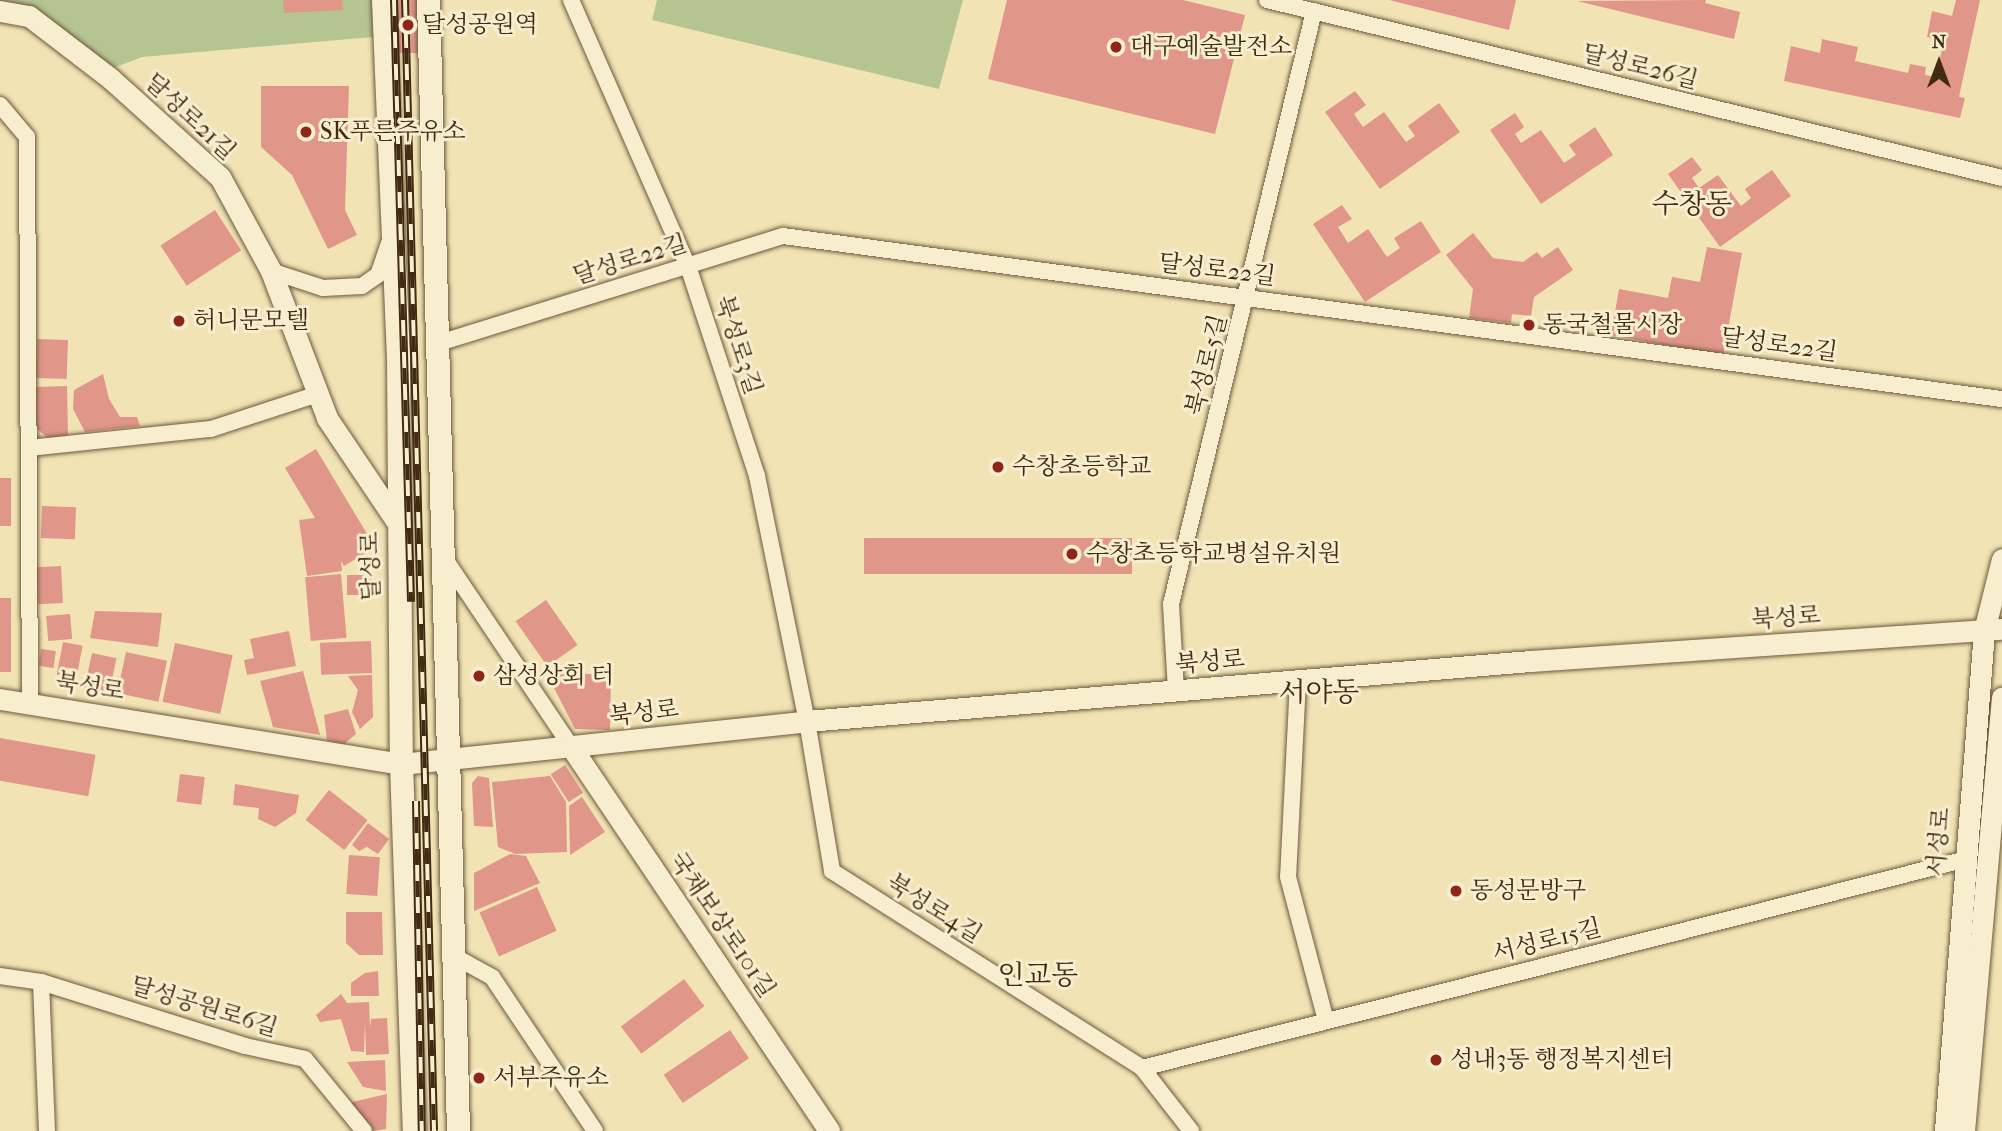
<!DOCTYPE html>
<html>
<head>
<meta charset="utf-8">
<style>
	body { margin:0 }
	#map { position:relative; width:2002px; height:1131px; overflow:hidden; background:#f2e3b5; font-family:"IM FELL French Canon","Noto Serif KR",serif }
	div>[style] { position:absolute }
	.green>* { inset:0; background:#b4c592 }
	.building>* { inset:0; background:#e09688; transform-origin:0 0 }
	.roads { filter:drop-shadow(0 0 2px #6d593b) drop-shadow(0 0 2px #6d593b) }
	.minor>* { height:16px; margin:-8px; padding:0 8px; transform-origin:8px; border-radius:8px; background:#f7edcf }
	.tertiary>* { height:21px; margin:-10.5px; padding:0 10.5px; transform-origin:10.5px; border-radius:10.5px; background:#f7edcf }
	.secondary>* { height:23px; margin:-11.5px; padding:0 11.5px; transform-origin:11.5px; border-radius:11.5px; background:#f7edcf }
	.rail>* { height:8px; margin-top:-4px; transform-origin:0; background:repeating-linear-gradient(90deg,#f7edcf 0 16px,#412b12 0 32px); box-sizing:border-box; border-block:2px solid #412b12 }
	.dots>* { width:19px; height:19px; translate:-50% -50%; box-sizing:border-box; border:4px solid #f7edcf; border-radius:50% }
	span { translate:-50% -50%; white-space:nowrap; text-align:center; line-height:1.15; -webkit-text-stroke:6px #f7edcf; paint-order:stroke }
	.poi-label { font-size:24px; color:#412b12 }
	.left { translate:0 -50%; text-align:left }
	.street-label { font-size:24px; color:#412b12 }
	.quarter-label { font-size:28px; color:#412b12 }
	.north { position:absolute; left:1904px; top:28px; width:70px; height:70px; -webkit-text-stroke:5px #f7edcf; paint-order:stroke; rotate:0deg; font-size:19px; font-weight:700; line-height:28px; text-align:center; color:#412b12 }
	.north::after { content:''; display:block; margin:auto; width:24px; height:32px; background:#412b12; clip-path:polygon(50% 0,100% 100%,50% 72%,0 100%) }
</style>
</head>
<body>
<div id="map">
	<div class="green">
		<div style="clip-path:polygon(0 0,383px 0,384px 36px,142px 57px,113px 68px,0 11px)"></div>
		<div style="clip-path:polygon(657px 0,963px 0,939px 89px,652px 20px)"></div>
	</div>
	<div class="building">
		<div style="clip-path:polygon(283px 0,342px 0,343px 10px,284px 13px)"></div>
		<div style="left:384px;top:0;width:45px;height:53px"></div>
		<div style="clip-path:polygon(1007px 0,1183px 0,1245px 15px,1215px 134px,988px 79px)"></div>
		<div style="clip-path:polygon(1389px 0,1516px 0,1509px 30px)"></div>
		<div style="clip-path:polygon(1706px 0,1705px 3px,1740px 12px,1734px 39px,1577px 1px)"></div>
		<div style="clip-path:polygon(1956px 0,1980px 0,1959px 97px,1965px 98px,1960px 118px,1784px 81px,1791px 46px,1820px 53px,1822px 39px,1858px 47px,1855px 61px,1908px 73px,1910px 64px,1926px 67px,1925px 75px,1936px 77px,1944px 40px,1927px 37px,1932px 11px,1952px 16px)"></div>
		<div style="clip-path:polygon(261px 86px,349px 86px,345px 210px,357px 235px,328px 249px,292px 175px,261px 147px)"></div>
		<div style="clip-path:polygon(1355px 91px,1366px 105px,1354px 114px,1363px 127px,1384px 112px,1406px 142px,1415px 136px,1408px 126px,1439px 103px,1460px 132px,1380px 189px,1325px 112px)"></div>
		<div style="clip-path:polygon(1515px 113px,1524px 127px,1515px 134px,1521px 143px,1541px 130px,1564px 163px,1576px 155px,1569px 145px,1595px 127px,1613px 155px,1541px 204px,1490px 130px)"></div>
		<div style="clip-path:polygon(1692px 157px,1702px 170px,1692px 178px,1699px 188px,1718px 175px,1741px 206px,1751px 198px,1745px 189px,1772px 170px,1791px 196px,1720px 247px,1668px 174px)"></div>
		<div style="clip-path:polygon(1342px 205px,1352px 219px,1338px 227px,1348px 243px,1368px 229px,1387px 257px,1400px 248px,1394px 238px,1421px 221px,1441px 252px,1365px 302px,1313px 224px)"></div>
		<div style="left:215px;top:210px;width:48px;height:65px;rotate:57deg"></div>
		<div style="clip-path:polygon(1473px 233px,1493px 258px,1523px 262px,1537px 252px,1542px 258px,1558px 247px,1573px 270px,1534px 297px,1531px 316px,1512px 314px,1511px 323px,1469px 318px,1473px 289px,1446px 255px)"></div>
		<div style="clip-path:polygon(1707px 247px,1742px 253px,1723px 356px,1611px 335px,1619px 289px,1668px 298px,1672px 277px,1700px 282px)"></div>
		<div style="left:37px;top:339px;width:31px;height:39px;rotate:2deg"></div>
		<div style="clip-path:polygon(103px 374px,109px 399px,120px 417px,137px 417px,140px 426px,85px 432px,73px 409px,74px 390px)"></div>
		<div style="clip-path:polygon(67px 386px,68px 437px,48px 438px,35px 427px,34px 387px)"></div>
		<div style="clip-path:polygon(316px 449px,375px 547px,344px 566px,341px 561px,342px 571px,307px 576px,299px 520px,315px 518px,285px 468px)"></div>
		<div style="left:0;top:478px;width:11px;height:48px"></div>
		<div style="left:42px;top:506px;width:34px;height:32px;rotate:2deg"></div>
		<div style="left:1132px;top:538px;width:36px;height:268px;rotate:90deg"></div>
		<div style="left:61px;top:566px;width:37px;height:25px;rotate:87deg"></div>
		<div style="left:341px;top:574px;width:64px;height:36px;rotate:85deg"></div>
		<div style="left:372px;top:575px;width:20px;height:25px;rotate:90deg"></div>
		<div style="left:0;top:598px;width:11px;height:74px"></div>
		<div style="left:546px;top:600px;width:55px;height:37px;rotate:55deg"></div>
		<div style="clip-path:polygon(95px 611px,162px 613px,158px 647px,90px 638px)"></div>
		<div style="left:70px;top:614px;width:25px;height:24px;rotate:85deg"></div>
		<div style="clip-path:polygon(289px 631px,296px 666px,247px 675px,244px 660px,254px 658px,250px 639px)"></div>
		<div style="left:371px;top:641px;width:32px;height:51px;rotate:88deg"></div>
		<div style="left:63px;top:642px;width:20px;height:33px;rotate:11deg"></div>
		<div style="left:175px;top:643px;width:59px;height:60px;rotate:12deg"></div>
		<div style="left:41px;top:649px;width:15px;height:17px;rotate:8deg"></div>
		<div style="left:126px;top:652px;width:42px;height:42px;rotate:12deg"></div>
		<div style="left:92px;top:653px;width:25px;height:36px;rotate:12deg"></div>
		<div style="clip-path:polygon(303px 671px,320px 735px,273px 727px,260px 681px)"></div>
		<div style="clip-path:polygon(546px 672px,611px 675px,610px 730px,575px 729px)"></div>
		<div style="clip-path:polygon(372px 675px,373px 717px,360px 729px,352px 712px,358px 690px,348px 676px)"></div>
		<div style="clip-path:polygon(348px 709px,356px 734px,343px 745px,327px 740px,324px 715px)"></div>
		<div style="left:0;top:738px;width:97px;height:42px;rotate:10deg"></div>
		<div style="left:565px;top:765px;width:33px;height:17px;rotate:57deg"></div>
		<div style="left:180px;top:774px;width:25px;height:28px;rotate:7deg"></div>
		<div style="clip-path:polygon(478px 776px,489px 778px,493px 827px,474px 826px,472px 783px)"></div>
		<div style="clip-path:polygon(550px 776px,566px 802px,567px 852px,515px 854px,498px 847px,492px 782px)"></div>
		<div style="clip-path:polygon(235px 784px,299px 795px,296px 813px,275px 827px,258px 819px,259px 808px,233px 805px)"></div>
		<div style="left:329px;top:790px;width:49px;height:38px;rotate:38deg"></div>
		<div style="clip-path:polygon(582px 797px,605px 832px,570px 855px,569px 806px)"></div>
		<div style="clip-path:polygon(368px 823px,389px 839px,378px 854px,367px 847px,359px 851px,352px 845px)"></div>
		<div style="clip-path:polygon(510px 854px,526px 856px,540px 883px,474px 911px,474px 873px)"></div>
		<div style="left:349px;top:855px;width:31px;height:39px;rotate:4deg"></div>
		<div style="left:537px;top:887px;width:48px;height:63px;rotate:66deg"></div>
		<div style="clip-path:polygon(346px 912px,382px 912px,383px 955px,359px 955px,346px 943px)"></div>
		<div style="clip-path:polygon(378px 971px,379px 996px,351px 996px,351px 983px,365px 973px)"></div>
		<div style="left:684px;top:979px;width:34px;height:79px;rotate:53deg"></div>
		<div style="clip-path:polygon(341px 994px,347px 1003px,369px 1002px,370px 1028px,371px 1019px,387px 1018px,389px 1054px,366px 1055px,365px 1022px,364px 1052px,351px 1051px,341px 1019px,320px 1022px,316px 1015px)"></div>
		<div style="left:730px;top:1030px;width:34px;height:80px;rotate:56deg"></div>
		<div style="clip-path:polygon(385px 1060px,386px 1091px,363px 1087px,347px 1062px)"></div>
		<div style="clip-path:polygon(387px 1094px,386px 1129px,372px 1131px,348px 1103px)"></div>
	</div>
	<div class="roads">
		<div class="minor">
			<div style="left:571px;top:0;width:291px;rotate:66.3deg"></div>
			<div style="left:688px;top:266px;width:221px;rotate:71.8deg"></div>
			<div style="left:757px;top:476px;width:250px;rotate:78.5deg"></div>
			<div style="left:807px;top:721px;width:152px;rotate:80.5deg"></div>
			<div style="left:832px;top:871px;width:367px;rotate:32.4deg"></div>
			<div style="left:1142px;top:1068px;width:80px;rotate:52.1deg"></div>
			<div style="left:1267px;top:0;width:756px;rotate:13.61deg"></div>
			<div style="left:0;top:105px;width:42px;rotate:49.8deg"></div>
			<div style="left:27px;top:137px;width:567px;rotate:89.7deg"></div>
			<div style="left:271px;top:271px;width:55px;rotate:18.1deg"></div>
			<div style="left:323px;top:288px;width:39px;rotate:-3deg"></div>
			<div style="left:362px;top:286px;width:19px;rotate:-35deg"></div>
			<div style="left:378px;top:275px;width:34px;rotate:-71deg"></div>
			<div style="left:439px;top:343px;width:360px;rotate:-17.3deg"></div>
			<div style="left:783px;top:236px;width:1230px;rotate:7.62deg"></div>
			<div style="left:29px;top:448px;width:183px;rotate:-6deg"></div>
			<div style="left:211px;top:429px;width:113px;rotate:-18.1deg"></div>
			<div style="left:445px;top:559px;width:228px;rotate:56.1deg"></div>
			<div style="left:1298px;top:681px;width:196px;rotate:92.9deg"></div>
			<div style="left:1288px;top:877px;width:149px;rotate:75.2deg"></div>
			<div style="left:1176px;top:691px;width:87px;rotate:-93.3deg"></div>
			<div style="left:1171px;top:604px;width:610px;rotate:-76.44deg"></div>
			<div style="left:452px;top:955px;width:46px;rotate:28.8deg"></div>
			<div style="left:492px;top:977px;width:185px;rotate:56.2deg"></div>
			<div style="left:0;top:976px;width:41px;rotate:8.3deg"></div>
			<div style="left:41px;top:982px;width:214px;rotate:17.4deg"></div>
			<div style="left:245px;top:1046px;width:61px;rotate:12.2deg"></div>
			<div style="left:305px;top:1059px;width:93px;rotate:50.7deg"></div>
			<div style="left:41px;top:982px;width:149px;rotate:87.7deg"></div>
			<div style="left:1142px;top:1068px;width:847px;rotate:-14.22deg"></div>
		</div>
		<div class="tertiary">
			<div style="left:0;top:11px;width:29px;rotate:10deg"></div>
			<div style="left:29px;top:16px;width:103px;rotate:37.5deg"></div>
			<div style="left:111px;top:79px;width:147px;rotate:42deg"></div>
			<div style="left:220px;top:177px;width:107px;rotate:61.5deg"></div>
			<div style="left:271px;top:271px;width:157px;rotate:69.1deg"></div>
			<div style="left:327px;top:418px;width:125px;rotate:56.1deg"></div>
			<div style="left:0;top:699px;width:406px;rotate:9.2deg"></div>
			<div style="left:401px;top:764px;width:408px;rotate:-6deg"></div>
			<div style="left:807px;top:721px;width:725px;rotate:-4.74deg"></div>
			<div style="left:1530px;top:661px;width:473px;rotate:-3.9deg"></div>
			<div style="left:572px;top:748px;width:461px;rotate:56.1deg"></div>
			<div style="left:1945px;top:1131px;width:502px;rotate:-85.54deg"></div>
			<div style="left:1984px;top:631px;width:74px;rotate:-76deg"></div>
			<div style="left:1964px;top:1131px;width:435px;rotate:-85deg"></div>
		</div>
		<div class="secondary">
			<div style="left:383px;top:0;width:356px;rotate:87.6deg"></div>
			<div style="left:398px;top:356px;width:408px;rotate:89.6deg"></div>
			<div style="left:401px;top:764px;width:367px;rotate:88deg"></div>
			<div style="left:428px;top:0;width:1131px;rotate:88.48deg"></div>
		</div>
	</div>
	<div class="rail">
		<div style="left:394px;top:0;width:602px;rotate:88.38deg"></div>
		<div style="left:405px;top:0;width:1131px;rotate:88.53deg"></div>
		<div style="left:416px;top:801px;width:330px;rotate:89deg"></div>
	</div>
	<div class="dots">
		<div style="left:408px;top:25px;background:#8f2418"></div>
		<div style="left:1116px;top:47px;background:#8f2418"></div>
		<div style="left:306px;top:132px;background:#8f2418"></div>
		<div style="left:179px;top:321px;background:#8f2418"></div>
		<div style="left:1529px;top:325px;background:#8f2418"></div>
		<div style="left:998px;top:467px;background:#8f2418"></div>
		<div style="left:1072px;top:554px;background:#8f2418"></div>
		<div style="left:479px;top:676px;background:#8f2418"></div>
		<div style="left:1456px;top:891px;background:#8f2418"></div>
		<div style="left:1436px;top:1060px;background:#8f2418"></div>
		<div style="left:479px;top:1078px;background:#8f2418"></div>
	</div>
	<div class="poi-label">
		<span class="left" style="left:422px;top:25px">달성공원역</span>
		<span class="left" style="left:1130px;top:47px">대구예술발전소</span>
		<span class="left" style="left:320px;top:132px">SK푸른주유소</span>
		<span class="left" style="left:193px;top:321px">허니문모텔</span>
		<span class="left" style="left:1543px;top:325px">동국철물시장</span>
		<span class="left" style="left:1012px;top:467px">수창초등학교</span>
		<span class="left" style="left:1086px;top:554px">수창초등학교병설유치원</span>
		<span class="left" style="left:493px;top:676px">삼성상회 터</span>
		<span class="left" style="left:1470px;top:891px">동성문방구</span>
		<span class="left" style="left:1450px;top:1060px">성내3동 행정복지센터</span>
		<span class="left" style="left:493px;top:1078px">서부주유소</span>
	</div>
	<div class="street-label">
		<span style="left:1640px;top:67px;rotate:14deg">달성로26길</span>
		<span style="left:190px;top:117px;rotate:43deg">달성로21길</span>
		<span style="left:630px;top:260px;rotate:-17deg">달성로22길</span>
		<span style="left:1217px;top:270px;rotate:7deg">달성로22길</span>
		<span style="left:738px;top:345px;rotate:72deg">북성로3길</span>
		<span style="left:1779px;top:345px;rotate:8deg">달성로22길</span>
		<span style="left:1207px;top:365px;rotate:-76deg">북성로5길</span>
		<span style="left:371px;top:566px;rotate:-91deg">달성로</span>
		<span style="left:1786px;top:618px;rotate:-4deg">북성로</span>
		<span style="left:1210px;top:662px;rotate:-5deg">북성로</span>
		<span style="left:90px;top:687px;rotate:9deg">북성로</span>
		<span style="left:644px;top:713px;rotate:-7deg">북성로</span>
		<span style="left:1939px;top:842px;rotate:-85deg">서성로</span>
		<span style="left:934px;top:909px;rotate:32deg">북성로4길</span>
		<span style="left:722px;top:925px;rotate:56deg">국채보상로101길</span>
		<span style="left:1547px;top:941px;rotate:-14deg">서성로15길</span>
		<span style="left:204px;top:1007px;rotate:17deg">달성공원로6길</span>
	</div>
	<div class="quarter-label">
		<span style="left:1692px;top:204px">수창동</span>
		<span style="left:1319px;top:692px">서야동</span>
		<span style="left:1038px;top:975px">인교동</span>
	</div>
	<div class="north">N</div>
</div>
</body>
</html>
